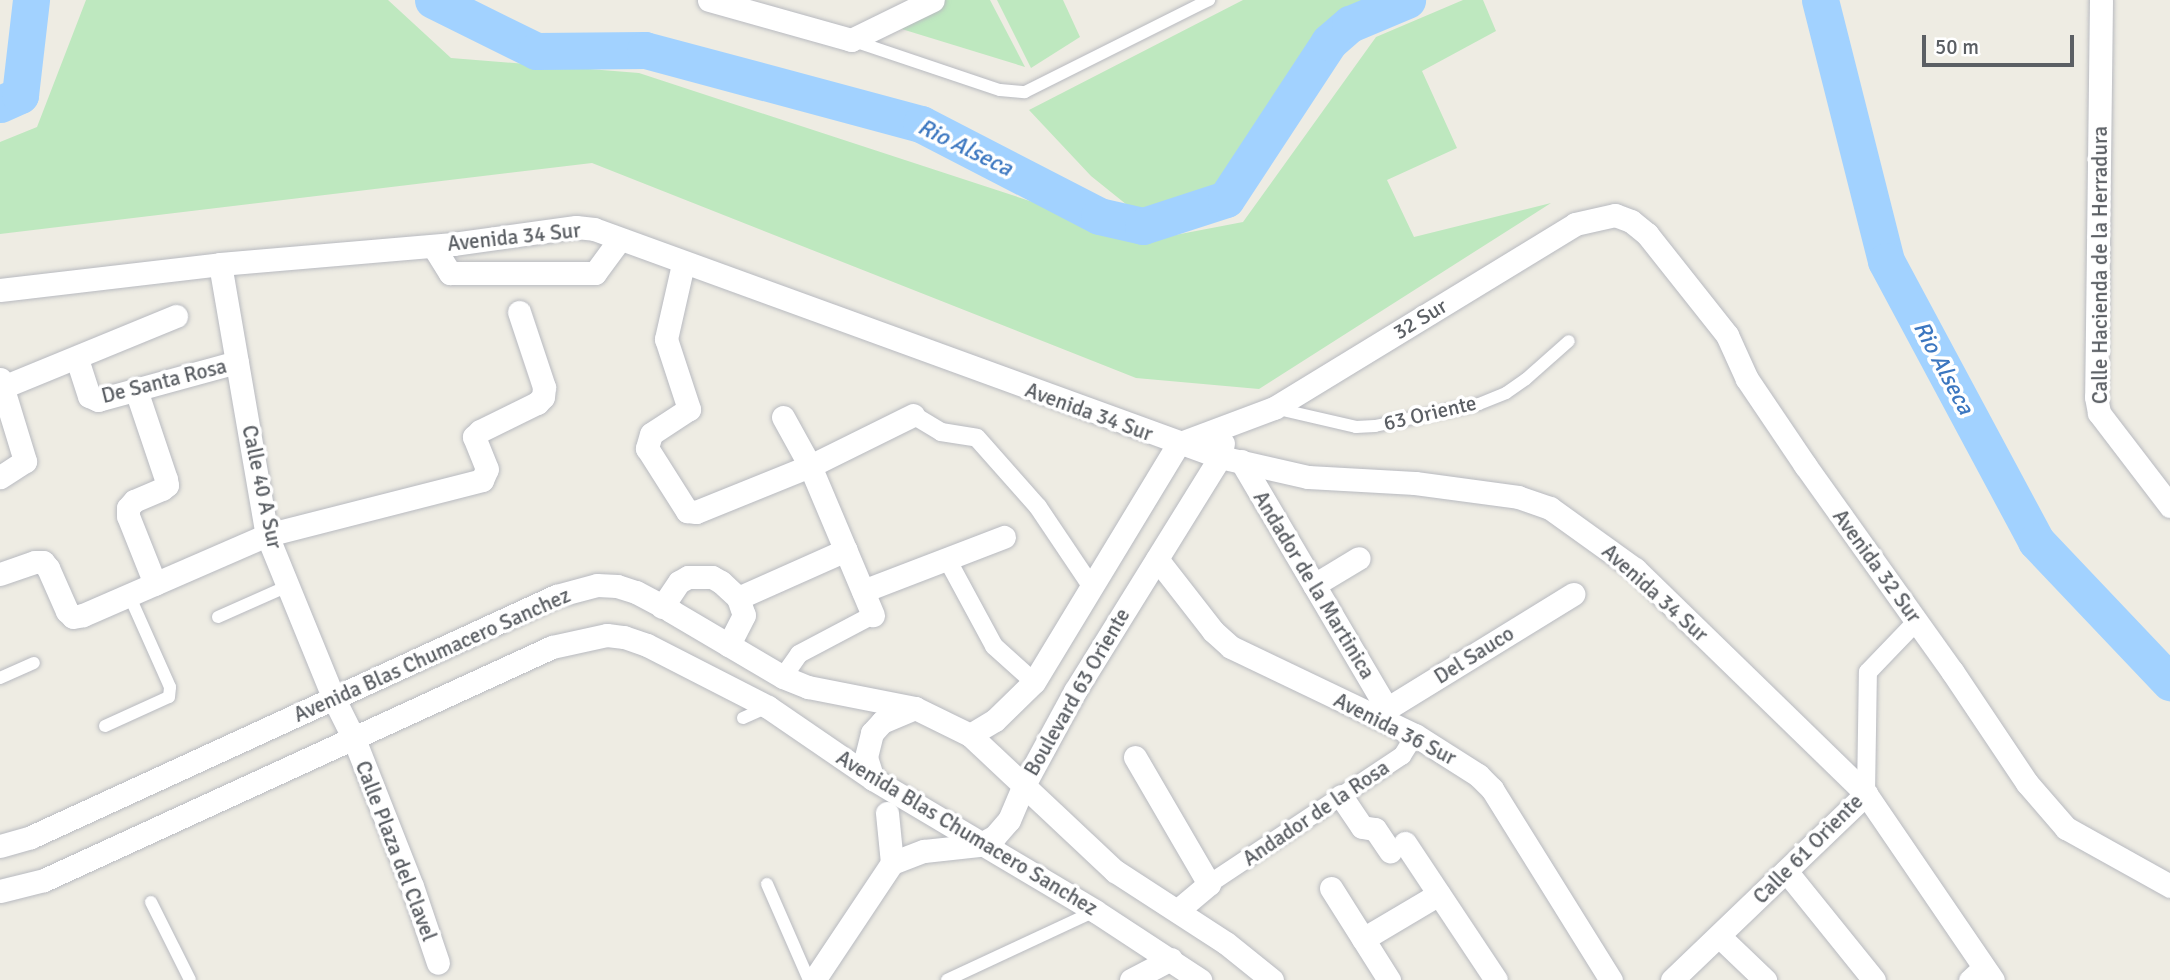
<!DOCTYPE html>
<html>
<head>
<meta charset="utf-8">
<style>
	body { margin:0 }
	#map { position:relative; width:2170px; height:980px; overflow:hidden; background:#eeece3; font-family:Signika,sans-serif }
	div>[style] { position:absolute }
	.green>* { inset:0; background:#bee8bf }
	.river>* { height:37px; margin:-18.5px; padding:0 18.5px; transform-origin:18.5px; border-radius:18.5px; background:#a2d2ff }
	.roads { filter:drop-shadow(0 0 2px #b8bac0) drop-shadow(0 0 2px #b8bac0) }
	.service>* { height:12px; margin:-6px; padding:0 6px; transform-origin:6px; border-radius:6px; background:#fff }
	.pedestrian>* { height:18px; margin:-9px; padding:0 9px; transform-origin:9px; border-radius:9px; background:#fff }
	.minor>* { height:23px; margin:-11.5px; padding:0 11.5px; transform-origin:11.5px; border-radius:11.5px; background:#fff }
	span { translate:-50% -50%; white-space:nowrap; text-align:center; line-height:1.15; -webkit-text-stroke:7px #fff; paint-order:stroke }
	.street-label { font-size:21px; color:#5b5f64 }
	.water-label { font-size:23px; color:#3c77c0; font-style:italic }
	.scale { position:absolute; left:1922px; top:35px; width:152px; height:32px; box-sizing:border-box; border:4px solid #5b5f64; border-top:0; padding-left:9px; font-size:21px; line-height:24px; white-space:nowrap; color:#5b5f64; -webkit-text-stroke:5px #fff; paint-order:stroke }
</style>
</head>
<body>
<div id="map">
	<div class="green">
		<div style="clip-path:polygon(86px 0,388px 0,451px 58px,639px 73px,1149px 240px,1243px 222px,1376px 37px,1463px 0,1483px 0,1496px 31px,1422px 71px,1457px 148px,1387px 180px,1414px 237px,1551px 203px,1259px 389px,1136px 378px,592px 163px,0 234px,0 142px,37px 127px)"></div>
		<div style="clip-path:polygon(945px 0,990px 0,1025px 67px,895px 27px)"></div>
		<div style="clip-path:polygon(997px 0,1063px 0,1080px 37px,1031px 68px)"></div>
		<div style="clip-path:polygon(1243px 0,1379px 0,1341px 18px,1211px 194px,1137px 213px,1091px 176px,1029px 110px)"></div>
	</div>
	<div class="river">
		<div style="left:433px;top:0;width:115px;rotate:26.3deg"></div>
		<div style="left:536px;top:51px;width:109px;rotate:-0.5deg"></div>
		<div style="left:645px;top:50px;width:286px;rotate:15deg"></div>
		<div style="left:921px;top:124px;width:200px;rotate:27.3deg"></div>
		<div style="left:1099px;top:216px;width:45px;rotate:12.8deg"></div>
		<div style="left:1143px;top:226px;width:87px;rotate:-18deg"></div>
		<div style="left:1226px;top:199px;width:188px;rotate:-56.7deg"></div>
		<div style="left:1329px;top:42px;width:28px;rotate:-41deg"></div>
		<div style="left:1350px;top:24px;width:62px;rotate:-22.8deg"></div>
		<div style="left:1820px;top:0;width:269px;rotate:75.8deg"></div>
		<div style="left:1886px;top:261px;width:318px;rotate:61.8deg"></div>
		<div style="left:2036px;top:541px;width:195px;rotate:46.5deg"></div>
		<div style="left:0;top:104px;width:22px;rotate:-24deg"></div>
		<div style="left:20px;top:95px;width:96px;rotate:-83.4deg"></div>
	</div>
	<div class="roads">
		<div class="service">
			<div style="left:851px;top:40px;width:157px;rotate:18.6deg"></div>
			<div style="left:1000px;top:90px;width:25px;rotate:5deg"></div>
			<div style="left:1025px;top:92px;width:206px;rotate:-26.6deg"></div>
			<div style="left:1274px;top:408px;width:84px;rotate:13deg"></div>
			<div style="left:1356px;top:427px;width:19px;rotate:-3deg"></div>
			<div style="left:1375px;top:426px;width:106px;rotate:-11.9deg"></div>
			<div style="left:1479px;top:404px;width:29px;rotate:-22deg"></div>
			<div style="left:1506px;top:393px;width:24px;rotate:-35deg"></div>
			<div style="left:1526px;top:379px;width:57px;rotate:-41.5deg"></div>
			<div style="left:218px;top:617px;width:77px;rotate:-23.9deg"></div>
			<div style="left:0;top:678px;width:37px;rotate:-24deg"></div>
			<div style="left:743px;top:718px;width:27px;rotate:-24deg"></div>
			<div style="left:105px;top:726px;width:70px;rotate:-24.4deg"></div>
			<div style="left:169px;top:697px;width:10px;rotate:-84deg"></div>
			<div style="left:170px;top:687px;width:101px;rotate:-114deg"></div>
			<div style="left:767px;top:884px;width:105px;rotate:66.4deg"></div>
			<div style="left:151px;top:902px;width:87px;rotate:63.4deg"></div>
			<div style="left:947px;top:980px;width:163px;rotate:-25deg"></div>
		</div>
		<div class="pedestrian">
			<div style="left:913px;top:415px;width:33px;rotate:31deg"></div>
			<div style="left:941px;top:432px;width:36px;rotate:9deg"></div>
			<div style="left:977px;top:438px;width:92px;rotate:48.5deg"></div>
			<div style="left:1038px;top:507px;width:95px;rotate:56.1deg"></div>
			<div style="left:947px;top:559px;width:99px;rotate:61.6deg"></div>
			<div style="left:994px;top:646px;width:54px;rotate:42deg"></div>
			<div style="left:783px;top:677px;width:28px;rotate:-55deg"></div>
			<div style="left:799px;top:654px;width:84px;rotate:-27.8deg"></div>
			<div style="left:1866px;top:794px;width:122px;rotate:-89.1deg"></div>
			<div style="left:1868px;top:672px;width:71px;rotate:-46.1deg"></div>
			<div style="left:1209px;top:884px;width:232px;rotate:-33.6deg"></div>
			<div style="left:1402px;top:756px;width:25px;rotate:-58deg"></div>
			<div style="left:1968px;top:980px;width:21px;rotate:-43deg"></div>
		</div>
		<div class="minor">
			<div style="left:709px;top:0;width:148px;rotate:15.7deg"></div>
			<div style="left:851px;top:40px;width:91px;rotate:-26deg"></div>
			<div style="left:2101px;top:0;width:397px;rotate:90.7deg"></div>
			<div style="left:2096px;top:397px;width:16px;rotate:79deg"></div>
			<div style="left:2099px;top:413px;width:117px;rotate:52.6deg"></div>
			<div style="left:433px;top:246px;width:32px;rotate:58deg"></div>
			<div style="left:450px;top:273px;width:145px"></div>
			<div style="left:595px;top:273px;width:42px;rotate:-53.7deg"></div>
			<div style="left:220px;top:264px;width:275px;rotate:80.2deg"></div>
			<div style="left:267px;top:535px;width:175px;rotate:67.8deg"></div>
			<div style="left:333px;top:697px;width:47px;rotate:63.4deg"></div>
			<div style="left:354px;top:739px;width:158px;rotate:68.5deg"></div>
			<div style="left:412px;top:886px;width:81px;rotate:71.3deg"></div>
			<div style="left:683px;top:264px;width:77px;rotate:102.8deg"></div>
			<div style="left:666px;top:339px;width:74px;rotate:71.8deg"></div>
			<div style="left:689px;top:409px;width:45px;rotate:146.7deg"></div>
			<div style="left:651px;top:434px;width:15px;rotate:106deg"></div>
			<div style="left:647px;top:448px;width:75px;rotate:57.6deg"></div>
			<div style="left:687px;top:511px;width:9px;rotate:6deg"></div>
			<div style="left:696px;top:512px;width:123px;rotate:-22deg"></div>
			<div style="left:810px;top:466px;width:115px;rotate:-26.3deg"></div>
			<div style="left:0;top:290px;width:222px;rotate:-6.7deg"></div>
			<div style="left:220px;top:264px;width:234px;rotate:-4.9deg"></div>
			<div style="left:453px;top:244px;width:124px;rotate:-7.9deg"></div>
			<div style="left:576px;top:227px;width:18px;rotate:6deg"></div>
			<div style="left:594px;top:229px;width:666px;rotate:20.01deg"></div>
			<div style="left:1220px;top:457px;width:90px;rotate:12.8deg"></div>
			<div style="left:1308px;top:477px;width:107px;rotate:3.2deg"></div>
			<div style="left:1415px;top:483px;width:104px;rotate:7.7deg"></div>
			<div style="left:1518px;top:497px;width:34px;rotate:19deg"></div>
			<div style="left:1550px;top:508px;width:105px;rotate:35.7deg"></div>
			<div style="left:1635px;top:569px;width:322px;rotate:44.2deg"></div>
			<div style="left:1866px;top:794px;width:225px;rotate:55.7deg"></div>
			<div style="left:77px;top:359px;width:39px;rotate:72deg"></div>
			<div style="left:89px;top:396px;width:10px;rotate:24deg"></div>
			<div style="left:98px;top:400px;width:144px;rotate:-15.3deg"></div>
			<div style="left:0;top:379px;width:86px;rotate:73deg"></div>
			<div style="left:25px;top:461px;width:30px;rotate:147deg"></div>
			<div style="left:3px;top:387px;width:187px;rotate:-22.3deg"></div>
			<div style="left:136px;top:390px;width:94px;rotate:71.4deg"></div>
			<div style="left:166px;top:479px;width:6px;rotate:81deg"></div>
			<div style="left:167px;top:485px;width:6px;rotate:141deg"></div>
			<div style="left:162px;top:489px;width:30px;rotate:157deg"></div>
			<div style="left:134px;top:501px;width:9px;rotate:131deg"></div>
			<div style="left:128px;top:508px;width:8px;rotate:90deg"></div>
			<div style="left:128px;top:516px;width:73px;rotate:68.3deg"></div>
			<div style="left:783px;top:417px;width:56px;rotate:61.1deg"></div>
			<div style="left:810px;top:466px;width:162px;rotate:67.1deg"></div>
			<div style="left:1178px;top:444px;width:103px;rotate:-20.6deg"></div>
			<div style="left:1274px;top:408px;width:353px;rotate:-31.4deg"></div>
			<div style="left:1575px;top:224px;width:41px;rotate:-12.7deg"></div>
			<div style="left:1615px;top:215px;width:17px;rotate:21deg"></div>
			<div style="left:1631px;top:221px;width:21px;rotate:39deg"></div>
			<div style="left:1647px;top:234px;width:129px;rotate:51.6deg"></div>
			<div style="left:1727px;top:335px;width:48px;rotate:65.6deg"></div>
			<div style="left:1747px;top:379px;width:104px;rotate:56deg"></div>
			<div style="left:1805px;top:465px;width:253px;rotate:54.5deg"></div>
			<div style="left:1952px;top:671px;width:135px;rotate:56.2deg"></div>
			<div style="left:2027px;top:783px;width:60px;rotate:49.1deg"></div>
			<div style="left:2066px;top:828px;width:119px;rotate:29.1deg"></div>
			<div style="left:1241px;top:461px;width:288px;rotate:59.5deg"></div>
			<div style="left:1157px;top:559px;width:91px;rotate:52.1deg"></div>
			<div style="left:1213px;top:631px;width:24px;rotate:42deg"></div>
			<div style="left:1231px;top:647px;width:204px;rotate:25.6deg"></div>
			<div style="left:1415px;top:735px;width:75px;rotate:32.4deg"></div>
			<div style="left:1478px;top:775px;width:20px;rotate:45deg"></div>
			<div style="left:1492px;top:789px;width:225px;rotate:58.1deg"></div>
			<div style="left:0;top:574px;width:37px;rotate:-19deg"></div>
			<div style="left:35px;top:562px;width:8px"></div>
			<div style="left:43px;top:562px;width:8px;rotate:50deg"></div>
			<div style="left:48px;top:568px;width:47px;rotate:66.2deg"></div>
			<div style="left:67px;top:611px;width:8px;rotate:45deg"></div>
			<div style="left:73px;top:617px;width:10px;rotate:-11deg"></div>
			<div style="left:83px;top:615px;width:201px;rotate:-23.5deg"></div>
			<div style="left:267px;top:535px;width:222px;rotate:-14.3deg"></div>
			<div style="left:482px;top:480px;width:12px;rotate:-66deg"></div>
			<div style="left:487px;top:469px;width:35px;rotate:-112deg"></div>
			<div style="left:474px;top:437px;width:8px;rotate:-45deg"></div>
			<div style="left:480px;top:431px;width:64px;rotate:-26.2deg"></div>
			<div style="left:537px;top:403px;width:8px;rotate:-45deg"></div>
			<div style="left:543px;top:397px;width:10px;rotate:-84deg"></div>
			<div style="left:544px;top:387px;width:79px;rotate:-108.4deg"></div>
			<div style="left:1314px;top:585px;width:52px;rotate:-31deg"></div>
			<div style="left:863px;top:591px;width:151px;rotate:-21deg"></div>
			<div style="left:738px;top:598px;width:118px;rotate:-24deg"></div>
			<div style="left:662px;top:607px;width:30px;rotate:-56deg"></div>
			<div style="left:679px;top:582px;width:10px;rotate:-29deg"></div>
			<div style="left:688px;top:577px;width:24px"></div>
			<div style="left:712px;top:577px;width:10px;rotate:29deg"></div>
			<div style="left:721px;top:582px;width:23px;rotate:43deg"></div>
			<div style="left:738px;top:598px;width:18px;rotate:71deg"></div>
			<div style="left:744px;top:615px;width:34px;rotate:117deg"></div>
			<div style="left:1375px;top:716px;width:233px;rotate:-31.6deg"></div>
			<div style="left:970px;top:735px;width:29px;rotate:-31deg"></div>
			<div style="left:995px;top:720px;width:54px;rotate:-44.3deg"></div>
			<div style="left:1034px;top:682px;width:278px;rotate:-58.8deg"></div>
			<div style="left:1135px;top:757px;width:147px;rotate:59.8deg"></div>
			<div style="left:1209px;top:884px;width:40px;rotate:140deg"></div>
			<div style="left:873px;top:779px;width:23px;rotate:-108deg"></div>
			<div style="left:866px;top:757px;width:25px;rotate:-76deg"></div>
			<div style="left:872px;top:733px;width:15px;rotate:-48deg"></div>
			<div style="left:882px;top:722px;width:36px;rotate:-23deg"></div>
			<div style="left:1341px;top:796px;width:37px;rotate:56deg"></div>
			<div style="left:1362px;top:827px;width:13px;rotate:9deg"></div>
			<div style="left:1375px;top:829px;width:27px;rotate:56deg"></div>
			<div style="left:887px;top:813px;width:50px;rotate:84.3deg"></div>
			<div style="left:1405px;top:843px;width:164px;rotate:56.4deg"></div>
			<div style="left:0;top:846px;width:32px;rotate:-16deg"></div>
			<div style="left:31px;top:837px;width:578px;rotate:-24.66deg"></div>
			<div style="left:556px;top:596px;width:42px;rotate:-15deg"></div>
			<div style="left:597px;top:585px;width:20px;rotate:3deg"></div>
			<div style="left:617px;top:586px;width:20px;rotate:18deg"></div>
			<div style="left:636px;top:592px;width:40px;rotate:28deg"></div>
			<div style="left:671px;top:611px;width:130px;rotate:30.5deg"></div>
			<div style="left:783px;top:677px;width:27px;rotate:22deg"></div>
			<div style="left:808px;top:687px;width:109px;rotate:11.1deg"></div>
			<div style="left:915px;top:708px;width:61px;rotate:26.1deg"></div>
			<div style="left:970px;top:735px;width:199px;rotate:43.2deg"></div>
			<div style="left:1115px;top:871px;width:132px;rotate:33deg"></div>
			<div style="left:1226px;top:943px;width:59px;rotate:38.8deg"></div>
			<div style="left:1786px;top:871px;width:140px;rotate:51.1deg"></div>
			<div style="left:1331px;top:888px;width:109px;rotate:57.8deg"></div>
			<div style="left:0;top:891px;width:45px;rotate:-14deg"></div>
			<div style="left:44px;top:880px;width:559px;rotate:-24.64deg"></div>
			<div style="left:552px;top:647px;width:56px;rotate:-12.3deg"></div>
			<div style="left:607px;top:635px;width:17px;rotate:7deg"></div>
			<div style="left:624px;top:637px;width:24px;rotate:19deg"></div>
			<div style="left:647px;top:645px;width:136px;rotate:27.1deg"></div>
			<div style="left:768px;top:707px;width:127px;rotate:34.4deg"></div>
			<div style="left:873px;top:779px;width:258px;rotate:30.7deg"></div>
			<div style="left:1095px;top:911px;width:126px;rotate:33.3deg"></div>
			<div style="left:1719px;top:936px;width:64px;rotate:43.7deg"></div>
			<div style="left:1363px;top:939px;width:88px;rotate:-30.6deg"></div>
			<div style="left:814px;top:980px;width:141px;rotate:-56.3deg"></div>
			<div style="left:892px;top:863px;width:34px;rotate:-21deg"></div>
			<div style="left:924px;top:851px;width:55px;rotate:-6.2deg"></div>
			<div style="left:979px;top:845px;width:18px;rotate:-29deg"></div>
			<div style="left:995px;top:836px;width:21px;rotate:-49deg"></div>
			<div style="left:1009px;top:820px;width:38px;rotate:-67deg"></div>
			<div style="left:1024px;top:785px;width:107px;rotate:-61.5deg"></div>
			<div style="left:1075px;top:691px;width:275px;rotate:-58.2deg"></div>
			<div style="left:1220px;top:457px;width:14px;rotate:-78deg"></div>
			<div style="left:1131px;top:980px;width:45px;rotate:-27.7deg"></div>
			<div style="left:1672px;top:980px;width:269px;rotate:-43.8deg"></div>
		</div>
	</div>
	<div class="street-label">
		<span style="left:514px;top:237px;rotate:-6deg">Avenida 34 Sur</span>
		<span style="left:2100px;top:265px;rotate:-90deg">Calle Hacienda de la Herradura</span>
		<span style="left:1420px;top:319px;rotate:-31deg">32 Sur</span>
		<span style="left:164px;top:381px;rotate:-14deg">De Santa Rosa</span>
		<span style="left:1089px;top:412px;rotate:20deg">Avenida 34 Sur</span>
		<span style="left:1430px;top:413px;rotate:-13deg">63 Oriente</span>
		<span style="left:262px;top:487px;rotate:78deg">Calle 40 A Sur</span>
		<span style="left:1877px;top:566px;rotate:54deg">Avenida 32 Sur</span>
		<span style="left:1314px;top:585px;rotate:59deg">Andador de la Martinica</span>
		<span style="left:1655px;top:593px;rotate:42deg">Avenida 34 Sur</span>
		<span style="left:432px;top:655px;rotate:-24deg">Avenida Blas Chumacero Sanchez</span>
		<span style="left:1474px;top:655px;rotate:-32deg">Del Sauco</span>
		<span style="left:1077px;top:692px;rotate:-60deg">Boulevard 63 Oriente</span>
		<span style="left:1395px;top:729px;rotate:27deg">Avenida 36 Sur</span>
		<span style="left:1316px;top:813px;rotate:-34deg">Andador de la Rosa</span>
		<span style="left:967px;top:833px;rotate:31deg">Avenida Blas Chumacero Sanchez</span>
		<span style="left:1808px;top:849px;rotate:-45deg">Calle 61 Oriente</span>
		<span style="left:396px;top:851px;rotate:69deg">Calle Plaza del Clavel</span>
	</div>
	<div class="water-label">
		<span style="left:965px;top:148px;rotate:26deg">Rio Alseca</span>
		<span style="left:1943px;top:368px;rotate:62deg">Rio Alseca</span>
	</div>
	<div class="scale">50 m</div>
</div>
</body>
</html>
